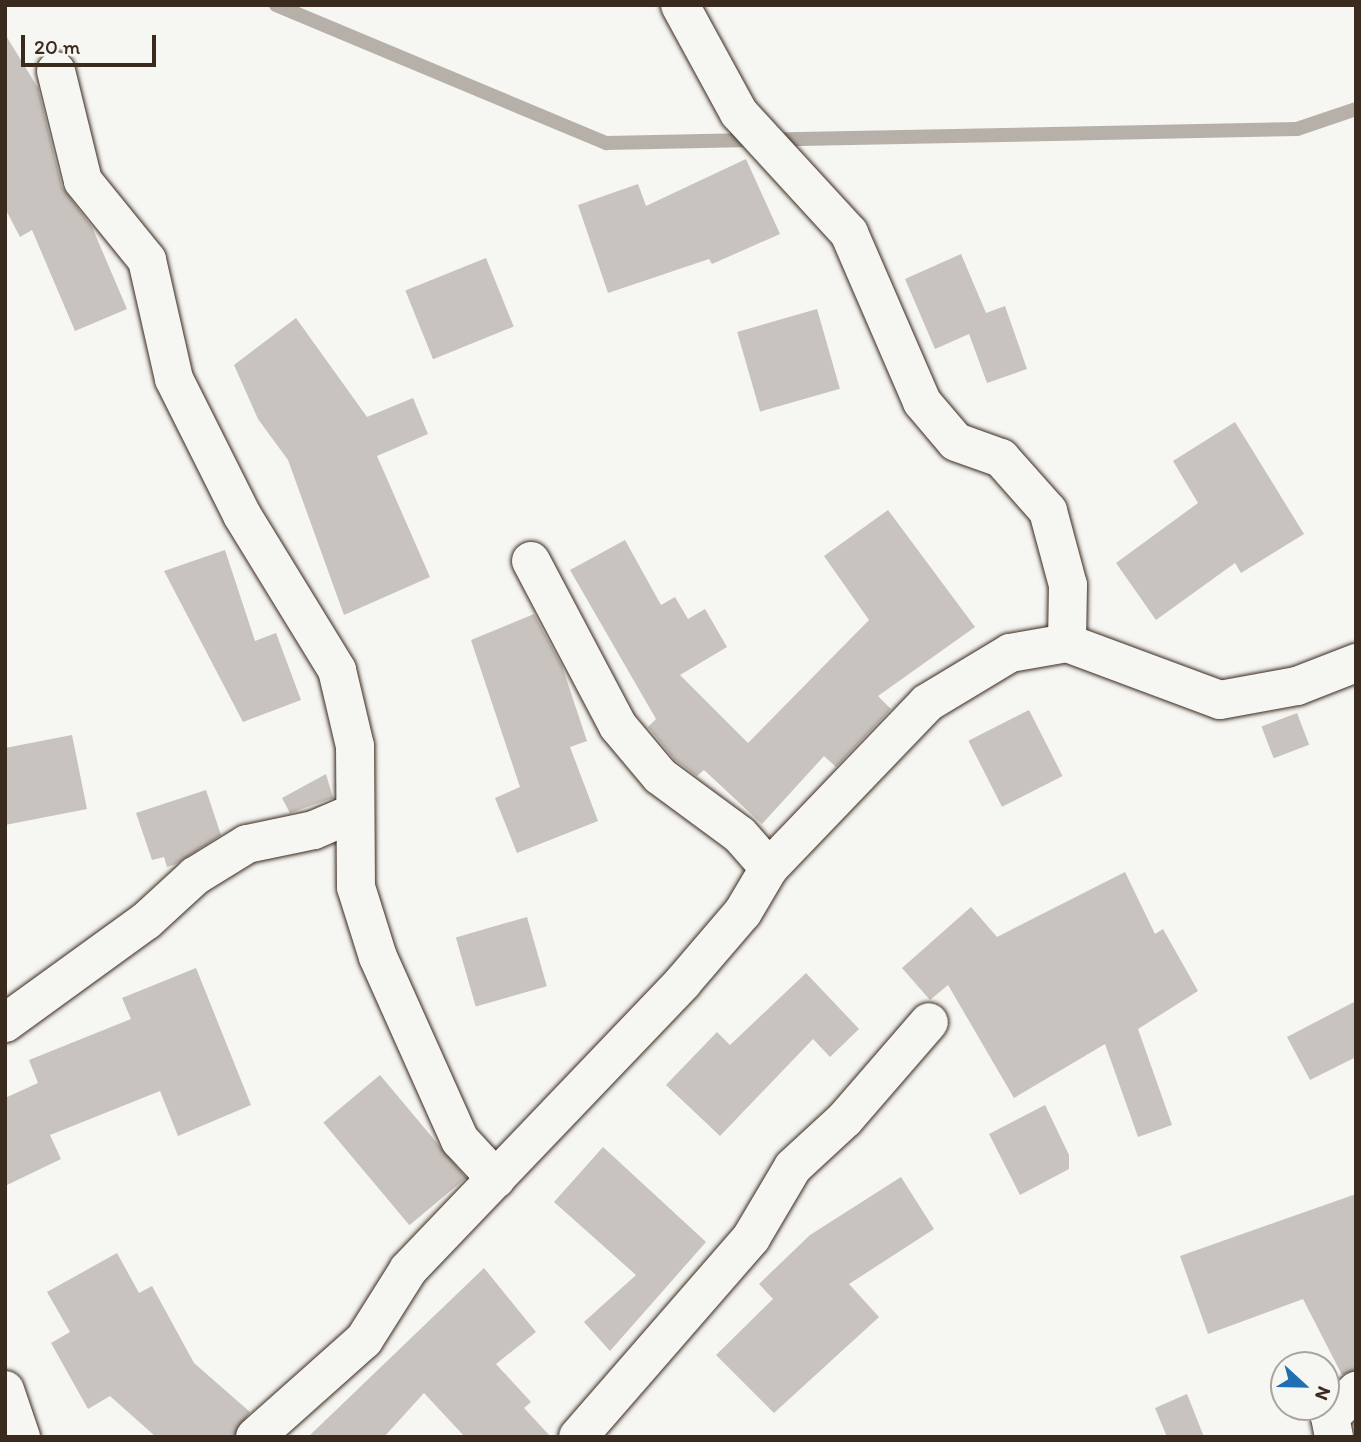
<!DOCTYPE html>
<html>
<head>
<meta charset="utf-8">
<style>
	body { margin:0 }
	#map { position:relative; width:1361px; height:1442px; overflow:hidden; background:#f6f6f2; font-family:Itim,sans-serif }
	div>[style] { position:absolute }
	.stream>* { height:14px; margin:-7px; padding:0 7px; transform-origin:7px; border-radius:7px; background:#b6b0a9 }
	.building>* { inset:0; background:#c8c3be; transform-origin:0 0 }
	.roads { filter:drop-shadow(0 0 2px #3b2a1e) drop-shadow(0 0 2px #3b2a1e) }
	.minor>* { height:38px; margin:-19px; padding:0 19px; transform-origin:19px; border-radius:19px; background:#f6f6f2 }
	span { translate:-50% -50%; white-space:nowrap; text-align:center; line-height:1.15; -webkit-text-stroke:5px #f6f6f2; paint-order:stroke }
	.frame { position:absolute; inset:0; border:7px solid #3b2a1e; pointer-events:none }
	.north { position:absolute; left:1270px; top:1351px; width:70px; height:70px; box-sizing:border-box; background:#f6f6f2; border:2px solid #aba49d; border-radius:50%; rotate:112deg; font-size:19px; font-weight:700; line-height:28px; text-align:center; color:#3b2a1e }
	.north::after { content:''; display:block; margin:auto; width:24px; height:32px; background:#1f6fb2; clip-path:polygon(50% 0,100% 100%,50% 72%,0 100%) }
	.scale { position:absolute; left:21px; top:35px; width:135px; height:32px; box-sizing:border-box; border:4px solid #3b2a1e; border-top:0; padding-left:9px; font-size:21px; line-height:24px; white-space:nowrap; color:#3b2a1e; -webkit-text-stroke:5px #f6f6f2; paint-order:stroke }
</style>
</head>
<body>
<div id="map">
	<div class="stream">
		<div style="left:276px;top:5px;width:358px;rotate:22.7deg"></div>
		<div style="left:606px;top:143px;width:691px;rotate:-1.16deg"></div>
		<div style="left:1297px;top:129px;width:62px;rotate:-18.7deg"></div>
	</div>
	<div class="building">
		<div style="clip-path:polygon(5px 34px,38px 88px,62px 187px,92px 227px,127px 309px,75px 331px,32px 230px,20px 237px,5px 208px)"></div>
		<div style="clip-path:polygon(746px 159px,780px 234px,712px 264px,709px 259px,608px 293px,578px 205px,638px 184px,646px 206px)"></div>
		<div style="clip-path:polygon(961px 254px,986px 313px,1005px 306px,1027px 369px,987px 383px,969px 334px,935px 349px,905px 279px)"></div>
		<div style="left:486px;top:258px;width:74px;height:87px;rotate:68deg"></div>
		<div style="left:817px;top:309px;width:83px;height:83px;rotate:74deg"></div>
		<div style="clip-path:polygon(296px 318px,367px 417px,413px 398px,428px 434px,377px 456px,430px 577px,344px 615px,288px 460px,258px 419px,234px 365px)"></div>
		<div style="clip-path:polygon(1235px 422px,1304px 534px,1241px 573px,1235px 563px,1156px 620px,1116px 563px,1198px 503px,1173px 461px)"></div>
		<div style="clip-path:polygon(888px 510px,975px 627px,878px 696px,891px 709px,836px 767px,824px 756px,762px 824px,704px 770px,697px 776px,675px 760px,648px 727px,656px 719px,570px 570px,625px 540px,661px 605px,675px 597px,688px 619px,705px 609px,727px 647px,680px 675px,748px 743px,869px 620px,824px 556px)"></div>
		<div style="clip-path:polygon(225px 550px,255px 641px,276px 633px,301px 700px,243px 722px,164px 571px)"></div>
		<div style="clip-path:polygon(534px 614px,562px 666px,587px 741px,570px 747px,598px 821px,517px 853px,495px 798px,520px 787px,471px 640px)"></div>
		<div style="left:1029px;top:710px;width:74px;height:68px;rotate:63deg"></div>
		<div style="left:1297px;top:713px;width:34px;height:38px;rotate:69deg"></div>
		<div style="clip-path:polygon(72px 735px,87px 809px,5px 825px,5px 748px)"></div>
		<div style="clip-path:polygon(326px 774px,333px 798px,290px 813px,282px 798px)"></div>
		<div style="clip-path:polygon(206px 790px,221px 835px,176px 864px,167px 867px,164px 857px,152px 860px,136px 813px)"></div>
		<div style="clip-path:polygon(1125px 872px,1155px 934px,1163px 929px,1198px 991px,1138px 1029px,1172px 1125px,1138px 1137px,1105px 1044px,1014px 1098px,948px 985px,930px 1000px,902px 968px,971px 907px,997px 937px)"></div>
		<div style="left:527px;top:917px;width:72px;height:74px;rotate:74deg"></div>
		<div style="clip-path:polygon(196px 968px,251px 1105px,178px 1136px,160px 1091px,50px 1135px,61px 1159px,5px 1186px,5px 1098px,38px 1083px,29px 1060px,131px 1019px,122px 998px)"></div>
		<div style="clip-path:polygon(806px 973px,859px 1029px,830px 1057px,813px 1039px,720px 1136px,666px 1085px,717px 1032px,730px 1045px)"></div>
		<div style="clip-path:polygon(1356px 1001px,1356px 1057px,1310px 1080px,1287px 1037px)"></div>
		<div style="left:380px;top:1075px;width:134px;height:74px;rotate:50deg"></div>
		<div style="clip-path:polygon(1045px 1105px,1069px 1155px,1069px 1169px,1020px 1195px,989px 1134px)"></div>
		<div style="clip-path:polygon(603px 1147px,706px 1242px,610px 1351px,584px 1322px,636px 1275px,554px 1202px)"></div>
		<div style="clip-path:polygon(901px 1177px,934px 1229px,849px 1284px,879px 1317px,774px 1413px,716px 1355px,773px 1299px,759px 1284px,810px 1235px)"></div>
		<div style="clip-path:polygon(1356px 1194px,1356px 1370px,1342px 1375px,1303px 1299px,1208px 1334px,1180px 1256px)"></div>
		<div style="clip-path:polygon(117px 1253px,139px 1293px,152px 1286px,194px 1363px,250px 1412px,234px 1437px,156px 1437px,110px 1396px,88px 1409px,51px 1343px,70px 1332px,47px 1292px)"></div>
		<div style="clip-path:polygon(484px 1268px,536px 1332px,496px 1364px,531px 1402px,524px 1408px,551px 1437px,465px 1437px,424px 1393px,384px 1437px,308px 1437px)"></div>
		<div style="clip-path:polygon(1187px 1394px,1204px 1437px,1167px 1437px,1155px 1408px)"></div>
	</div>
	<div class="roads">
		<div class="minor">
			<div style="left:680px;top:5px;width:123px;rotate:61.4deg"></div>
			<div style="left:739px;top:113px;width:163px;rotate:47.5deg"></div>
			<div style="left:849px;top:233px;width:184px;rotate:66.6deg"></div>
			<div style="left:922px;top:402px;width:52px;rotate:49.6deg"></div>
			<div style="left:956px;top:442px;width:48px;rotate:19.6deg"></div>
			<div style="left:1001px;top:458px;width:71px;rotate:48.4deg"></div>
			<div style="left:1048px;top:511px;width:77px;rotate:74.9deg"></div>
			<div style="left:1068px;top:585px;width:58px;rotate:91deg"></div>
			<div style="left:56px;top:71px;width:113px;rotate:76.2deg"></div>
			<div style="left:83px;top:181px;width:102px;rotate:51deg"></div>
			<div style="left:147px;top:260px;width:122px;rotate:77.2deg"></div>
			<div style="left:174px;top:379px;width:152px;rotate:63.4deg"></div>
			<div style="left:242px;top:515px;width:182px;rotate:58.5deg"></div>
			<div style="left:337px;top:670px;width:78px;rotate:76.7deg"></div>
			<div style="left:355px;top:746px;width:141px;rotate:89.6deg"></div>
			<div style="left:356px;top:887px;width:73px;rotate:72.6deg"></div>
			<div style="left:378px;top:957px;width:201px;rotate:65.9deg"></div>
			<div style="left:460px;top:1140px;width:53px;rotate:47.3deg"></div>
			<div style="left:531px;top:561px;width:187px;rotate:62.2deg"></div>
			<div style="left:618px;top:726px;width:65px;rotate:50deg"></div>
			<div style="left:660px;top:776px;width:99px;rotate:36.4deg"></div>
			<div style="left:740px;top:835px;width:44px;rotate:48.7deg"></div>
			<div style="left:5px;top:1023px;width:174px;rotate:-35.9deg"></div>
			<div style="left:146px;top:921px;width:67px;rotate:-42.6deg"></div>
			<div style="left:195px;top:876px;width:61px;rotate:-31.6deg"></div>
			<div style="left:247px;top:844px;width:68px;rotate:-11.8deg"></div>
			<div style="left:314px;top:830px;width:40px;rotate:-23.4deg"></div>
			<div style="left:5px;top:1390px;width:50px;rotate:71.2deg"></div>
			<div style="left:255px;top:1437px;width:146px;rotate:-41.7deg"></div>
			<div style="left:364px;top:1340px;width:83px;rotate:-57.8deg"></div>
			<div style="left:408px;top:1270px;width:398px;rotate:-46.3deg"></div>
			<div style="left:683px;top:982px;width:92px;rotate:-49.4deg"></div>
			<div style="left:743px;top:912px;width:51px;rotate:-59.4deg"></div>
			<div style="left:769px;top:868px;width:228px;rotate:-46.2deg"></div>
			<div style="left:927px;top:703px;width:97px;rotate:-31.1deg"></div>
			<div style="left:1010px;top:653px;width:58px;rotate:-10deg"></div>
			<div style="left:1067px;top:643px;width:163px;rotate:20.4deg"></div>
			<div style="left:1220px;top:700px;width:78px;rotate:-10.3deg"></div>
			<div style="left:1297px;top:686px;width:63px;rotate:-21.3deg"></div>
			<div style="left:578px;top:1437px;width:264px;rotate:-49deg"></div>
			<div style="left:751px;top:1238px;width:82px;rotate:-59.4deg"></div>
			<div style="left:793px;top:1167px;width:71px;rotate:-42.7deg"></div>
			<div style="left:845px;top:1119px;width:128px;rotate:-49.1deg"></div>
			<div style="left:1334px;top:1437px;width:20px;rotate:-101deg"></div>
			<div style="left:1330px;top:1417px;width:37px;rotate:-45deg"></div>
		</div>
	</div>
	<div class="frame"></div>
	<div class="north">N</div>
	<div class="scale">20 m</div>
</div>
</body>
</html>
